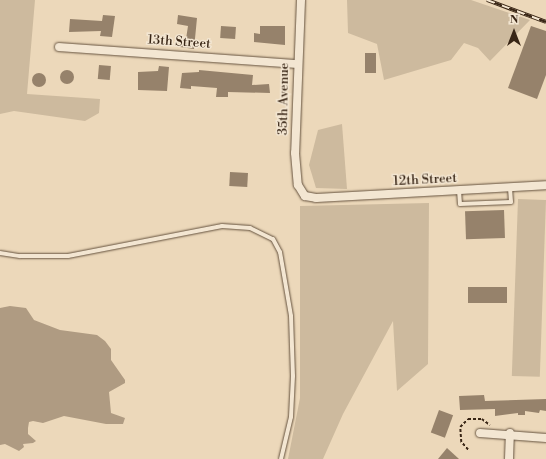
<!DOCTYPE html>
<html>
<head>
<meta charset="utf-8">
<style>
	body { margin:0 }
	#map { position:relative; width:546px; height:459px; overflow:hidden; background:#ecd8ba; font-family:"Libre Bodoni",serif }
	div>[style] { position:absolute }
	.green>* { inset:0; background:#cdba9e; transform-origin:0 0 }
	.water>* { inset:0; background:#af9b82 }
	.building>* { inset:0; background:#96826b; transform-origin:0 0 }
	.round { border-radius:50% }
	.path>* { height:1.5px; margin-top:-0.75px; transform-origin:0; background:repeating-linear-gradient(90deg,#382515 0 3px,transparent 0 5px) }
	.roads { filter:drop-shadow(0 0 1px #65523e) drop-shadow(0 0 1px #65523e) }
	.service>* { height:4px; margin:-2px; padding:0 2px; transform-origin:2px; border-radius:2px; background:#f3e6d2 }
	.minor>* { height:8px; margin:-4px; padding:0 4px; transform-origin:4px; border-radius:4px; background:#f3e6d2 }
	.rail>* { height:4px; margin-top:-2px; transform-origin:0; background:repeating-linear-gradient(90deg,#f3e6d2 0 8px,#382515 0 16px); box-sizing:border-box; border-block:1px solid #382515 }
	span { translate:-50% -50%; white-space:nowrap; text-align:center; line-height:1.15; -webkit-text-stroke:3px #f3e6d2; paint-order:stroke }
	.street-label { font-size:13px; color:#382515 }
	.north { position:absolute; left:494px; top:12px; width:40px; height:40px; -webkit-text-stroke:3px #f3e6d2; paint-order:stroke; rotate:0deg; font-size:11px; font-weight:700; line-height:16px; text-align:center; color:#382515 }
	.north::after { content:''; display:block; margin:auto; width:14px; height:18px; background:#382515; clip-path:polygon(50% 0,100% 100%,50% 72%,0 100%) }
</style>
</head>
<body>
<div id="map">
	<div class="green">
		<div style="clip-path:polygon(0 0,35px 0,27px 94px,100px 99px,99px 113px,85px 121px,14px 111px,0 114px)"></div>
		<div style="clip-path:polygon(347px 0,471px 0,530px 20px,490px 61px,478px 48px,464px 43px,451px 60px,384px 80px,377px 44px,348px 33px)"></div>
		<div style="clip-path:polygon(342px 124px,347px 189px,316px 188px,309px 165px,318px 130px)"></div>
		<div style="left:518px;top:199px;width:28px;height:177px;rotate:2deg"></div>
		<div style="clip-path:polygon(429px 203px,428px 364px,397px 391px,393px 321px,343px 414px,323px 459px,288px 459px,300px 398px,300px 206px)"></div>
	</div>
	<div class="water">
		<div style="clip-path:polygon(10px 306px,26px 308px,34px 320px,60px 330px,97px 335px,105px 341px,111px 349px,111px 360px,125px 380px,125px 383px,109px 392px,111px 413px,125px 418px,123px 424px,106px 424px,64px 416px,43px 423px,33px 421px,29px 422px,28px 428px,28px 434px,36px 441px,33px 443px,23px 444px,24px 447px,19px 451px,5px 444px,0 445px,0 308px)"></div>
	</div>
	<div class="building">
		<div style="clip-path:polygon(103px 15px,115px 16px,112px 37px,100px 36px,101px 31px,69px 32px,70px 19px,102px 21px)"></div>
		<div style="clip-path:polygon(178px 15px,197px 18px,194px 49px,180px 47px,181px 38px,186px 39px,188px 26px,177px 24px)"></div>
		<div style="left:221px;top:26px;width:15px;height:12px;rotate:4deg"></div>
		<div style="clip-path:polygon(260px 26px,285px 26px,285px 45px,254px 42px,254px 33px,260px 34px)"></div>
		<div style="clip-path:polygon(531px 26px,546px 31px,546px 75px,537px 99px,508px 88px)"></div>
		<div style="left:365px;top:53px;width:11px;height:20px"></div>
		<div style="left:99px;top:65px;width:12px;height:14px;rotate:5deg"></div>
		<div style="clip-path:polygon(159px 66px,169px 67px,167px 91px,138px 90px,138px 72px,158px 71px)"></div>
		<div style="clip-path:polygon(199px 70px,253px 75px,252px 85px,269px 84px,270px 93px,228px 92px,228px 97px,216px 97px,217px 88px,191px 86px,191px 89px,180px 88px,182px 73px,199px 72px)"></div>
		<div class="round" style="left:60px;top:70px;width:14px;height:14px"></div>
		<div class="round" style="left:32px;top:73px;width:14px;height:14px"></div>
		<div style="left:230px;top:172px;width:18px;height:14px;rotate:3deg"></div>
		<div style="left:504px;top:210px;width:28px;height:39px;rotate:88deg"></div>
		<div style="left:507px;top:287px;width:16px;height:39px;rotate:90deg"></div>
		<div style="clip-path:polygon(484px 395px,485px 401px,546px 399px,546px 411px,540px 410px,539px 413px,525px 411px,525px 415px,518px 415px,518px 413px,495px 416px,495px 409px,460px 410px,459px 396px)"></div>
		<div style="left:439px;top:410px;width:15px;height:24px;rotate:20deg"></div>
		<div style="clip-path:polygon(447px 448px,459px 459px,438px 459px)"></div>
	</div>
	<div class="path">
		<div style="left:468px;top:450px;width:11px;rotate:-131deg"></div>
		<div style="left:461px;top:442px;width:15px;rotate:-94deg"></div>
		<div style="left:460px;top:427px;width:11px;rotate:-45deg"></div>
		<div style="left:468px;top:419px;width:14px"></div>
		<div style="left:482px;top:419px;width:10px;rotate:37deg"></div>
	</div>
	<div class="roads">
		<div class="service">
			<div style="left:459px;top:190px;width:14px;rotate:86deg"></div>
			<div style="left:460px;top:204px;width:51px;rotate:-2.2deg"></div>
			<div style="left:511px;top:202px;width:16px;rotate:-94deg"></div>
			<div style="left:0;top:253px;width:20px;rotate:9deg"></div>
			<div style="left:20px;top:256px;width:48px"></div>
			<div style="left:68px;top:256px;width:157px;rotate:-11deg"></div>
			<div style="left:222px;top:226px;width:28px;rotate:4deg"></div>
			<div style="left:250px;top:228px;width:25px;rotate:26deg"></div>
			<div style="left:273px;top:239px;width:15px;rotate:62deg"></div>
			<div style="left:280px;top:252px;width:65px;rotate:80.2deg"></div>
			<div style="left:291px;top:316px;width:60px;rotate:88.1deg"></div>
			<div style="left:293px;top:376px;width:41px;rotate:92.8deg"></div>
			<div style="left:291px;top:417px;width:43px;rotate:103.4deg"></div>
		</div>
		<div class="minor">
			<div style="left:301px;top:0;width:153px;rotate:92.2deg"></div>
			<div style="left:295px;top:153px;width:32px;rotate:85deg"></div>
			<div style="left:298px;top:185px;width:13px;rotate:58deg"></div>
			<div style="left:305px;top:196px;width:11px;rotate:10deg"></div>
			<div style="left:316px;top:198px;width:230px;rotate:-3.2deg"></div>
			<div style="left:59px;top:47px;width:239px;rotate:4.1deg"></div>
			<div style="left:480px;top:433px;width:66px;rotate:4.3deg"></div>
			<div style="left:509px;top:459px;width:26px;rotate:-88deg"></div>
		</div>
	</div>
	<div class="rail">
		<div style="left:487px;top:0;width:63px;rotate:20.4deg"></div>
	</div>
	<div class="street-label">
		<span style="left:179px;top:42px;rotate:4deg">13th Street</span>
		<span style="left:284px;top:99px;rotate:-89deg">35th Avenue</span>
		<span style="left:425px;top:180px;rotate:-3deg">12th Street</span>
	</div>
	<div class="north">N</div>
</div>
</body>
</html>
